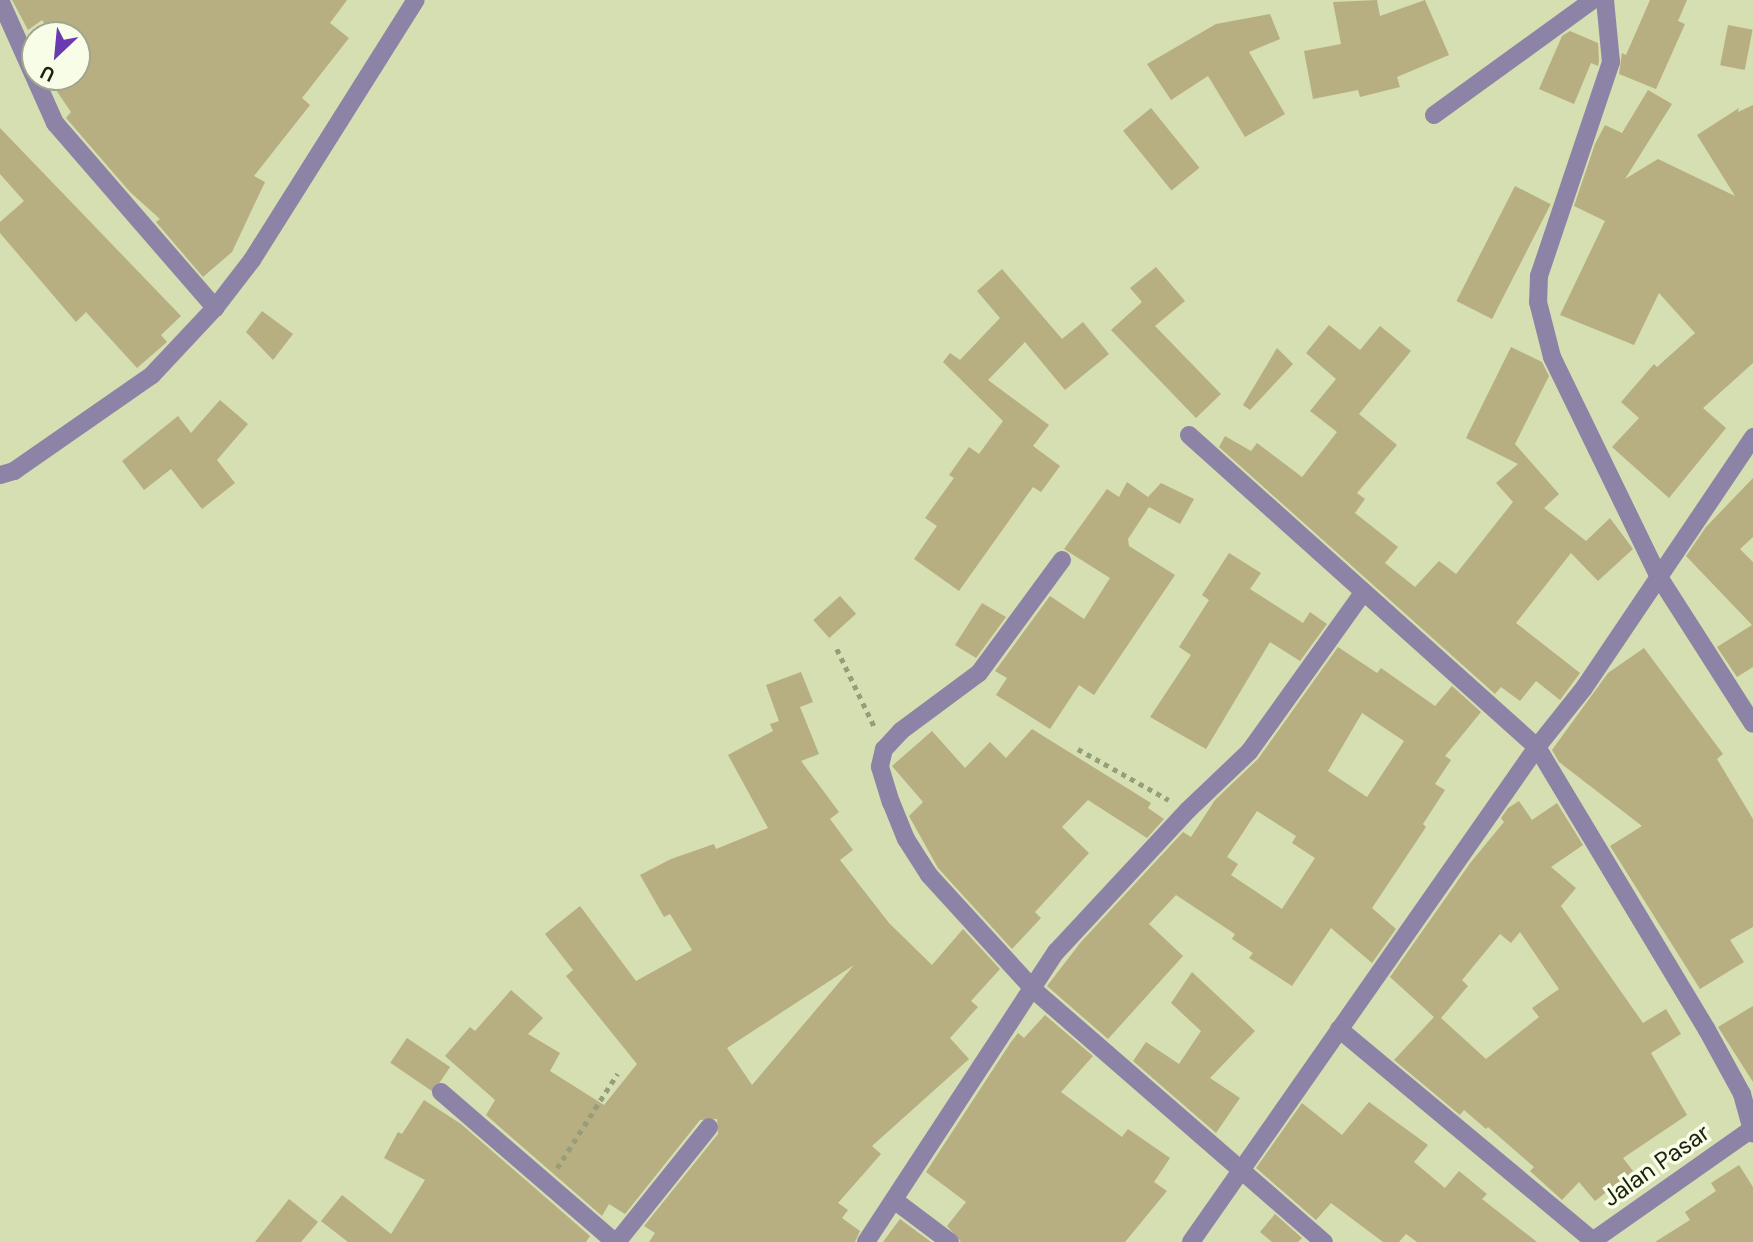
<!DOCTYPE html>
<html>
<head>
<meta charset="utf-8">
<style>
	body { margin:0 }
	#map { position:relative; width:1753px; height:1242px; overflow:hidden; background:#d5dfb2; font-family:"DM Sans",sans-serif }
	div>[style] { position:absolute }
	.building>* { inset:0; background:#b7ae82; transform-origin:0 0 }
	.path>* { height:4.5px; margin-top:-2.25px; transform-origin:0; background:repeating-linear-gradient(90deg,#959d79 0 5px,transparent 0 10px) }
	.minor>* { height:18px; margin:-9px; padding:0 9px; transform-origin:9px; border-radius:9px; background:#8d83a6 }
	.tertiary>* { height:18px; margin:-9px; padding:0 9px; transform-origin:9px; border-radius:9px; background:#8d83a6 }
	span { translate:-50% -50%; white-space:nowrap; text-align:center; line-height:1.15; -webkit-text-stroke:7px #f8fde7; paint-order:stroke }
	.street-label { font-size:24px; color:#1d2110 }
	.north { position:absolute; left:21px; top:21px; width:70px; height:70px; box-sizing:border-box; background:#f8fde7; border:2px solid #a0a591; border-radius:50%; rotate:206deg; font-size:19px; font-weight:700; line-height:28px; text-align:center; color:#1d2110 }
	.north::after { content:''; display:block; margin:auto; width:24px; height:32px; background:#6b39b1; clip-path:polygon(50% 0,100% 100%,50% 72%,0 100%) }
</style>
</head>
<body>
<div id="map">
	<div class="building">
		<div style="clip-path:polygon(12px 0,347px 0,330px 23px,349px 38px,302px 98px,310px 105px,254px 176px,265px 182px,232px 252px,203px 277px,156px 222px,160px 219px,130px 192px,66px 118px,71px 112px,47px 77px,77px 77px,77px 35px,53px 35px,42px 20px,28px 30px)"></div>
		<div style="clip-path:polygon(1377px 0,1380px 16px,1425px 0,1449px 55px,1397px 77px,1400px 87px,1360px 97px,1358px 90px,1313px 99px,1304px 51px,1341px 44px,1333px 2px)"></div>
		<div style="clip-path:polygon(1650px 0,1687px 0,1678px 21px,1685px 24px,1656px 89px,1619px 74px,1622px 53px,1626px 55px)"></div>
		<div style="clip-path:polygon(1270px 14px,1280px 39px,1249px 52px,1285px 114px,1245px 137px,1208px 76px,1171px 100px,1147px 64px,1216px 24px)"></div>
		<div style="left:1728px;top:25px;width:25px;height:41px;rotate:11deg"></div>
		<div style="clip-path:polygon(1570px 31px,1598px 43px,1599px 61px,1598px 66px,1591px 63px,1574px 104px,1539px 89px,1562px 36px)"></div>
		<div style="clip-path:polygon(1648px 90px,1672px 104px,1625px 179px,1658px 159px,1735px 196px,1697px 135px,1739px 108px,1738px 112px,1753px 105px,1753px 363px,1703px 408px,1726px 428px,1669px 498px,1612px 447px,1639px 418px,1621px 402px,1654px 364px,1657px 367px,1695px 333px,1659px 293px,1634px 345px,1560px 315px,1605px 221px,1574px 206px,1595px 144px,1605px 125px,1622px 133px)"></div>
		<div style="left:1151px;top:108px;width:77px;height:36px;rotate:51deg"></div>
		<div style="clip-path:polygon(0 128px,181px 316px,161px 335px,167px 342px,137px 368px,86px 312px,76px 322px,0 233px,0 222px,24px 201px,0 174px)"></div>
		<div style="left:1515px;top:186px;width:40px;height:129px;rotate:27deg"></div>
		<div style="clip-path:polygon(1156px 267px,1185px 301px,1155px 326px,1221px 394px,1196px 418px,1111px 330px,1142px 302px,1130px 288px)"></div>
		<div style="clip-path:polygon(1002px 269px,1062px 339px,1083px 322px,1109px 354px,1065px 390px,1025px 342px,988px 380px,1049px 425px,1033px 446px,1060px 466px,1041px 492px,1033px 487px,959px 591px,914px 559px,937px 526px,925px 518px,954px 478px,949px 475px,969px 447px,979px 454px,1003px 421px,943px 362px,950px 353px,960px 360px,1000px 318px,977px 291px)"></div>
		<div style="clip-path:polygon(262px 311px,293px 334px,273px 360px,246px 332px)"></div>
		<div style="clip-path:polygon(1329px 325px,1360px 350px,1380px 326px,1411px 351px,1359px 414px,1397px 445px,1357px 493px,1365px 499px,1355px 513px,1398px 547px,1385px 563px,1415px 587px,1439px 561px,1456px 574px,1513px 502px,1496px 483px,1518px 464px,1466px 438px,1511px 347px,1542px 362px,1549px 376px,1515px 444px,1559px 494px,1544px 508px,1586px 541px,1610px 518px,1633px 549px,1598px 581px,1571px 553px,1516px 623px,1580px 673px,1560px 700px,1536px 681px,1520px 701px,1501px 687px,1495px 694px,1219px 447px,1225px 436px,1251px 451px,1257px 443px,1302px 477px,1337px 432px,1310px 411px,1336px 379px,1306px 353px)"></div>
		<div style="clip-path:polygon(1277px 348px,1293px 364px,1250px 410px,1243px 405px)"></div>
		<div style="clip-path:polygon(220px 400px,248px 424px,217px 460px,235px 483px,202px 509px,171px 469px,144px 490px,122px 461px,178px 416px,191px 433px)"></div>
		<div style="clip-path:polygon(1753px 478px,1753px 537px,1740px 549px,1753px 562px,1753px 667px,1737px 677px,1717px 647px,1752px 625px,1686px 556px,1706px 527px)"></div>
		<div style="clip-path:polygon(1127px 482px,1148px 497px,1161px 483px,1194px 499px,1180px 524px,1149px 507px,1128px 539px,1129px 546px,1175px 575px,1094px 695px,1079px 685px,1050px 729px,996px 695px,1007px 678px,995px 671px,1050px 596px,1084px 619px,1110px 578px,1064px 549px,1107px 489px,1119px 497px)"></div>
		<div style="clip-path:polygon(1229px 553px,1261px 573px,1250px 589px,1303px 623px,1310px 612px,1327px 624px,1300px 661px,1270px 642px,1206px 749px,1150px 717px,1191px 655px,1179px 647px,1209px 600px,1202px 595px)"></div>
		<div style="left:840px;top:596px;width:24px;height:36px;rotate:48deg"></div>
		<div style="clip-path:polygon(982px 603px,1006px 617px,976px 658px,955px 645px)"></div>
		<div style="clip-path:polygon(evenodd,1338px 647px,1377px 673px,1381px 668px,1435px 706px,1452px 686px,1481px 712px,1445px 756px,1451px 760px,1435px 784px,1445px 790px,1423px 824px,1426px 827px,1372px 908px,1396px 929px,1372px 963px,1331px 928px,1292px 986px,1249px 958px,1253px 953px,1232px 939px,1235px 934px,1176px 895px,1149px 924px,1183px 956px,1108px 1039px,1047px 986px,1081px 942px,1183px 832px,1191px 837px,1215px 800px,1258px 759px,1338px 647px,1362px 713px,1404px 741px,1367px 797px,1328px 771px,1362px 713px,1338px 647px,1257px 811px,1296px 836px,1292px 843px,1315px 858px,1282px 909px,1231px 875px,1238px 864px,1227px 857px,1257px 811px)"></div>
		<div style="clip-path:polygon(1644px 648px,1723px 754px,1717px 759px,1753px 819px,1753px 927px,1730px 940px,1744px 962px,1700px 989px,1610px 846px,1642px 826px,1559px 762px,1552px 750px,1608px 673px)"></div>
		<div style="clip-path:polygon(evenodd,801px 672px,813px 702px,800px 707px,819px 754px,801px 761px,839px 812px,830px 819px,853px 850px,840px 860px,889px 923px,932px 965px,963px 929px,1000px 969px,971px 1001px,978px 1007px,950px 1038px,969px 1059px,872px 1146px,881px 1154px,838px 1203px,848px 1210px,842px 1218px,860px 1231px,855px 1242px,649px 1242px,655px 1233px,644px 1226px,718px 1134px,717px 1119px,700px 1120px,625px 1214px,609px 1204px,602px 1216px,486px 1115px,495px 1100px,445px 1056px,470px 1027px,475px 1031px,511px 990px,543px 1018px,528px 1034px,560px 1053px,550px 1071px,604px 1105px,637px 1064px,566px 976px,573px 970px,545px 934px,580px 906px,636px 981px,692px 950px,670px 914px,664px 917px,640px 875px,671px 859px,714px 844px,716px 849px,768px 828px,728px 755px,773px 731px,770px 724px,779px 721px,766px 685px,801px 672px,854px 965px,752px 1085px,727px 1048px,854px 965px)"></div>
		<div style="clip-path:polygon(1032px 729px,1151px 803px,1148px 808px,1164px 819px,1147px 838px,1088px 800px,1062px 827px,1089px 853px,1035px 912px,1041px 918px,1012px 949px,938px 868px,909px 816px,923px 802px,892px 766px,932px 731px,965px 768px,990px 742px,1006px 758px)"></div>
		<div style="clip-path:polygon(evenodd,1519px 801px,1532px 820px,1557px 803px,1583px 845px,1551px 867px,1576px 888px,1561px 906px,1643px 1023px,1666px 1009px,1681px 1034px,1651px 1053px,1687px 1115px,1623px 1158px,1633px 1171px,1595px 1201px,1579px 1182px,1562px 1200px,1530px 1171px,1534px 1167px,1488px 1127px,1486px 1129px,1464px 1110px,1460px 1115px,1394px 1060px,1434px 1017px,1390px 977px,1471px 862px,1504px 822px,1501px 818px,1508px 808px,1519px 801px,1520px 932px,1559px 989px,1532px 1008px,1539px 1017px,1486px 1059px,1441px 1018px,1468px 986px,1462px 980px,1500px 934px,1511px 943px,1520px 932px)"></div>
		<div style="clip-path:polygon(1192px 972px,1255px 1031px,1210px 1078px,1240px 1098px,1216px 1133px,1133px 1061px,1146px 1042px,1179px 1064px,1201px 1031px,1171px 1003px)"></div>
		<div style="clip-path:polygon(1753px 1006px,1753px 1082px,1718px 1027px)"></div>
		<div style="clip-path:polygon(1045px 1015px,1093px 1056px,1061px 1092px,1122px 1137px,1128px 1129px,1170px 1158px,1154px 1182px,1167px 1191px,1125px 1242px,961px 1242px,947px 1226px,966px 1202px,926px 1172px,1011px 1042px,1018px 1033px,1024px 1038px)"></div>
		<div style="left:407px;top:1038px;width:52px;height:30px;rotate:34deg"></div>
		<div style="clip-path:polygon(424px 1100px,461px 1124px,590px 1236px,586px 1242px,348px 1242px,321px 1221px,342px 1195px,391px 1234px,425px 1180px,384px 1158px,398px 1132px,402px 1134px)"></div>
		<div style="clip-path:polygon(1369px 1102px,1428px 1145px,1414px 1162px,1445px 1188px,1459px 1171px,1487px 1194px,1482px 1199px,1537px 1242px,1417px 1242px,1406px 1234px,1399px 1242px,1383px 1242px,1331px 1203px,1316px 1220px,1256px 1168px,1302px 1103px,1342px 1135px)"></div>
		<div style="clip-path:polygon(1739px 1165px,1753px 1187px,1753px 1242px,1655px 1242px,1690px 1220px,1685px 1212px,1716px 1191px,1711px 1183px)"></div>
		<div style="clip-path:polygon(289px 1199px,318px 1222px,301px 1242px,255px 1242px)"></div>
		<div style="clip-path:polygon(1275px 1214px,1302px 1238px,1298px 1242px,1272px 1242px,1260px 1232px)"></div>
		<div style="clip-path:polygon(900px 1219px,931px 1242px,883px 1242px)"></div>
	</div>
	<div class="path">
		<div style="left:837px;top:649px;width:90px;rotate:64.3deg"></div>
		<div style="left:1078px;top:749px;width:104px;rotate:29.3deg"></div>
		<div style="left:557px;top:1168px;width:112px;rotate:-57.4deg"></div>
	</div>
	<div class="minor">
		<div style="left:0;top:0;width:135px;rotate:65.9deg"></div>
		<div style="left:55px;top:123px;width:245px;rotate:49.1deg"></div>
		<div style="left:1605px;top:0;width:62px;rotate:84.5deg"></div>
		<div style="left:1611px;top:62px;width:226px;rotate:108.6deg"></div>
		<div style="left:1539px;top:276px;width:26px;rotate:92deg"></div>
		<div style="left:1538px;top:302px;width:57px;rotate:75.7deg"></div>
		<div style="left:1552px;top:357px;width:245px;rotate:64.1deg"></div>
		<div style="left:1659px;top:577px;width:174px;rotate:57.4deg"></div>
		<div style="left:1434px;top:115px;width:196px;rotate:-35.9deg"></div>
		<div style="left:1189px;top:435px;width:467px;rotate:41.9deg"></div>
		<div style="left:1537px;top:747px;width:330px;rotate:59deg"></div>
		<div style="left:1707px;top:1030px;width:73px;rotate:61.3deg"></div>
		<div style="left:1742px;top:1094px;width:41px;rotate:74.6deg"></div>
		<div style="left:0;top:475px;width:15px;rotate:-16deg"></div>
		<div style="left:14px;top:471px;width:168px;rotate:-34.8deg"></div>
		<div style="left:152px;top:375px;width:92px;rotate:-46.8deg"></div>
		<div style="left:215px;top:308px;width:61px;rotate:-52.4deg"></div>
		<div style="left:252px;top:260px;width:307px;rotate:-57.8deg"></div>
		<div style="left:1062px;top:560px;width:140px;rotate:126.3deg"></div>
		<div style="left:979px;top:673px;width:97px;rotate:143.4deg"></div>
		<div style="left:901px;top:731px;width:25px;rotate:133deg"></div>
		<div style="left:884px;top:749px;width:18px;rotate:103deg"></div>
		<div style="left:880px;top:767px;width:37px;rotate:73deg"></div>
		<div style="left:891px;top:802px;width:40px;rotate:68deg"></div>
		<div style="left:906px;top:839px;width:43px;rotate:57.4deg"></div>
		<div style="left:929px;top:875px;width:157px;rotate:47.6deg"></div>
		<div style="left:1035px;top:991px;width:383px;rotate:41deg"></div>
		<div style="left:1339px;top:1029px;width:329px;rotate:39.8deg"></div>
		<div style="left:441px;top:1092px;width:230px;rotate:40.8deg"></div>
		<div style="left:894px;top:1200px;width:70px;rotate:36.9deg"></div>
		<div style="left:617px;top:1242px;width:147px;rotate:-51.3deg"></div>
		<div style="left:866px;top:1242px;width:347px;rotate:-56.8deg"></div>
		<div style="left:1056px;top:952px;width:194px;rotate:-47.1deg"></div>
		<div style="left:1188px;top:810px;width:84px;rotate:-43.6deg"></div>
		<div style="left:1249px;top:752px;width:196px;rotate:-54.4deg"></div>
		<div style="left:1191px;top:1242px;width:604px;rotate:-55.05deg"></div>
		<div style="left:1537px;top:747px;width:75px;rotate:-51.5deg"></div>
		<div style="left:1584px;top:688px;width:303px;rotate:-56deg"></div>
	</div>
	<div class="tertiary">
		<div style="left:1591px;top:1242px;width:198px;rotate:-35.1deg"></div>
	</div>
	<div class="street-label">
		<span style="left:1656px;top:1165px;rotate:-35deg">Jalan Pasar</span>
	</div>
	<div class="north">U</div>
</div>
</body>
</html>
